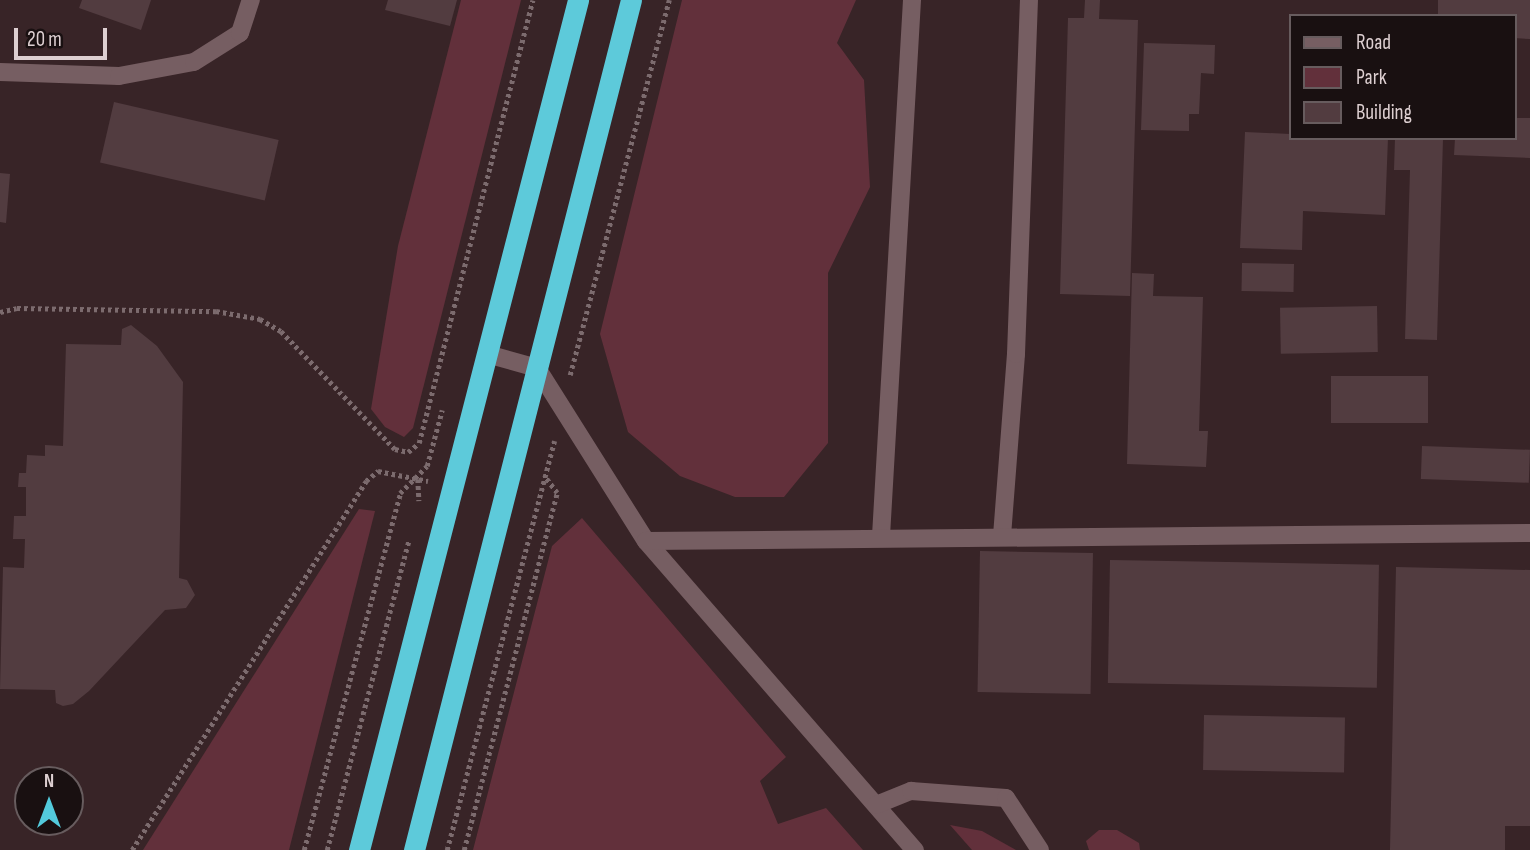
<!DOCTYPE html>
<html>
<head>
<meta charset="utf-8">
<style>
	body { margin:0 }
	#map { position:relative; width:1530px; height:850px; overflow:hidden; background:#382427; font-family:"Sofia Sans Condensed",sans-serif }
	div>[style] { position:absolute }
	.green>* { inset:0; background:#62303b }
	.building>* { inset:0; background:#523c40; transform-origin:0 0 }
	.path>* { height:4.5px; margin-top:-2.25px; transform-origin:0; background:repeating-linear-gradient(90deg,#7c6b6e 0 3.5px,transparent 0 7px) }
	.minor>* { height:18px; margin:-9px; padding:0 9px; transform-origin:9px; border-radius:9px; background:#765e62 }
	.highway>* { height:21px; margin:-10.5px; padding:0 10.5px; transform-origin:10.5px; border-radius:10.5px; background:#5dcada }
	span { translate:-50% -50%; white-space:nowrap; text-align:center; line-height:1.15; -webkit-text-stroke:5px #191011; paint-order:stroke }
	.legend { position:absolute; left:1289px; top:14px; width:228px; height:126px; box-sizing:border-box; background:#191011; border:2px solid #675c5e; margin:0; padding:9px 12px; list-style:none; font-size:21px; color:#ddcfd1 }
	.legend li { display:flex; align-items:center; gap:14px; height:35px }
	.legend b { width:35px; border:2px solid #675c5e }
	.north { position:absolute; left:14px; top:766px; width:70px; height:70px; box-sizing:border-box; background:#191011; border:2px solid #675c5e; border-radius:50%; rotate:0deg; font-size:19px; font-weight:700; line-height:28px; text-align:center; color:#ddcfd1 }
	.north::after { content:''; display:block; margin:auto; width:24px; height:32px; background:#53cadc; clip-path:polygon(50% 0,100% 100%,50% 72%,0 100%) }
	.scale { position:absolute; left:14px; top:28px; width:93px; height:32px; box-sizing:border-box; border:4px solid #ddcfd1; border-top:0; padding-left:9px; font-size:21px; line-height:24px; white-space:nowrap; color:#ddcfd1; -webkit-text-stroke:5px #191011; paint-order:stroke }
</style>
</head>
<body>
<div id="map">
	<div class="green">
		<div style="clip-path:polygon(461px 0,521px 0,413px 428px,404px 437px,385px 427px,371px 409px,398px 246px)"></div>
		<div style="clip-path:polygon(682px 0,856px 0,837px 43px,864px 80px,870px 187px,828px 273px,828px 443px,784px 497px,735px 497px,680px 476px,628px 432px,600px 334px)"></div>
		<div style="clip-path:polygon(359px 509px,375px 511px,289px 850px,143px 850px)"></div>
		<div style="clip-path:polygon(582px 518px,786px 757px,760px 781px,778px 824px,826px 808px,863px 850px,473px 850px,552px 546px)"></div>
		<div style="clip-path:polygon(950px 825px,982px 831px,1016px 850px,972px 850px)"></div>
		<div style="clip-path:polygon(1099px 830px,1117px 830px,1139px 843px,1140px 850px,1089px 850px,1086px 841px)"></div>
	</div>
	<div class="building">
		<div style="clip-path:polygon(82px 0,151px 0,141px 30px,79px 8px)"></div>
		<div style="clip-path:polygon(388px 0,457px 0,450px 26px,385px 10px)"></div>
		<div style="clip-path:polygon(1085px 0,1100px 0,1099px 19px,1138px 20px,1130px 296px,1060px 294px,1068px 18px,1084px 18px)"></div>
		<div style="clip-path:polygon(1438px 0,1530px 0,1530px 39px,1514px 38px,1514px 16px,1438px 16px)"></div>
		<div style="clip-path:polygon(1144px 43px,1215px 45px,1214px 74px,1201px 73px,1199px 114px,1189px 114px,1189px 131px,1141px 130px)"></div>
		<div style="left:114px;top:102px;width:169px;height:62px;rotate:13deg"></div>
		<div style="clip-path:polygon(1514px 118px,1530px 118px,1530px 158px,1454px 155px,1455px 138px,1514px 138px)"></div>
		<div style="clip-path:polygon(1245px 132px,1290px 134px,1290px 138px,1388px 138px,1385px 215px,1303px 211px,1302px 250px,1240px 248px)"></div>
		<div style="clip-path:polygon(1395px 138px,1443px 139px,1437px 340px,1405px 339px,1410px 170px,1394px 170px)"></div>
		<div style="clip-path:polygon(0 173px,10px 174px,6px 223px,0 222px)"></div>
		<div style="left:1242px;top:263px;width:52px;height:28px;rotate:1deg"></div>
		<div style="clip-path:polygon(1132px 273px,1154px 274px,1153px 296px,1203px 297px,1199px 431px,1208px 431px,1206px 467px,1127px 464px)"></div>
		<div style="left:1377px;top:306px;width:46px;height:97px;rotate:89deg"></div>
		<div style="clip-path:polygon(131px 325px,157px 346px,183px 382px,179px 578px,187px 580px,195px 595px,186px 608px,165px 610px,89px 691px,73px 704px,63px 706px,56px 703px,55px 690px,0 689px,3px 567px,24px 568px,25px 539px,13px 539px,14px 516px,26px 516px,26px 487px,18px 487px,19px 473px,26px 473px,27px 455px,45px 456px,45px 445px,63px 446px,66px 344px,121px 345px,122px 329px)"></div>
		<div style="left:1428px;top:376px;width:47px;height:97px;rotate:90deg"></div>
		<div style="left:1422px;top:446px;width:108px;height:33px;rotate:2deg"></div>
		<div style="left:980px;top:551px;width:113px;height:141px;rotate:1deg"></div>
		<div style="left:1110px;top:560px;width:269px;height:123px;rotate:1deg"></div>
		<div style="clip-path:polygon(1396px 567px,1530px 570px,1530px 826px,1505px 826px,1505px 850px,1390px 850px)"></div>
		<div style="left:1204px;top:715px;width:141px;height:55px;rotate:1deg"></div>
	</div>
	<div class="path">
		<div style="left:0;top:312px;width:17px;rotate:-13deg"></div>
		<div style="left:17px;top:308px;width:199px;rotate:0.9deg"></div>
		<div style="left:216px;top:311px;width:45px;rotate:10.3deg"></div>
		<div style="left:260px;top:319px;width:24px;rotate:30deg"></div>
		<div style="left:281px;top:331px;width:164px;rotate:46deg"></div>
		<div style="left:395px;top:449px;width:13px;rotate:13deg"></div>
		<div style="left:408px;top:452px;width:14px;rotate:-39deg"></div>
		<div style="left:419px;top:443px;width:457px;rotate:-75.6deg"></div>
		<div style="left:570px;top:375px;width:388px;rotate:-75.2deg"></div>
		<div style="left:418px;top:479px;width:22px;rotate:87deg"></div>
		<div style="left:132px;top:850px;width:437px;rotate:-57.6deg"></div>
		<div style="left:366px;top:481px;width:16px;rotate:-40deg"></div>
		<div style="left:378px;top:471px;width:51px;rotate:11.3deg"></div>
		<div style="left:304px;top:850px;width:370px;rotate:-74.9deg"></div>
		<div style="left:400px;top:493px;width:38px;rotate:-45deg"></div>
		<div style="left:427px;top:466px;width:58px;rotate:-75deg"></div>
		<div style="left:327px;top:850px;width:321px;rotate:-75.2deg"></div>
		<div style="left:447px;top:850px;width:423px;rotate:-75.3deg"></div>
		<div style="left:464px;top:850px;width:369px;rotate:-75.4deg"></div>
		<div style="left:557px;top:493px;width:20px;rotate:-127deg"></div>
	</div>
	<div class="minor">
		<div style="left:0;top:72px;width:119px;rotate:1.9deg"></div>
		<div style="left:119px;top:76px;width:76px;rotate:-10.6deg"></div>
		<div style="left:194px;top:62px;width:54px;rotate:-32.2deg"></div>
		<div style="left:240px;top:33px;width:35px;rotate:-72deg"></div>
		<div style="left:487px;top:354px;width:52px;rotate:15.6deg"></div>
		<div style="left:537px;top:368px;width:204px;rotate:57.8deg"></div>
		<div style="left:646px;top:541px;width:410px;rotate:49deg"></div>
		<div style="left:881px;top:536px;width:537px;rotate:-86.69deg"></div>
		<div style="left:1002px;top:536px;width:183px;rotate:-85.6deg"></div>
		<div style="left:1016px;top:354px;width:354px;rotate:-87.9deg"></div>
		<div style="left:646px;top:541px;width:884px;rotate:-0.52deg"></div>
		<div style="left:876px;top:805px;width:38px;rotate:-22deg"></div>
		<div style="left:911px;top:791px;width:95px;rotate:4.2deg"></div>
		<div style="left:1006px;top:798px;width:62px;rotate:56.8deg"></div>
	</div>
	<div class="highway">
		<div style="left:359px;top:850px;width:878px;rotate:-75.55deg"></div>
		<div style="left:414px;top:850px;width:877px;rotate:-75.68deg"></div>
	</div>
	<ul class="legend">
	<li><b style="height:9px;background:#765e62"></b>Road</li>
	<li><b style="height:19px;background:#62303b"></b>Park</li>
	<li><b style="height:19px;background:#523c40"></b>Building</li>
	</ul>
	<div class="north">N</div>
	<div class="scale">20 m</div>
</div>
</body>
</html>
